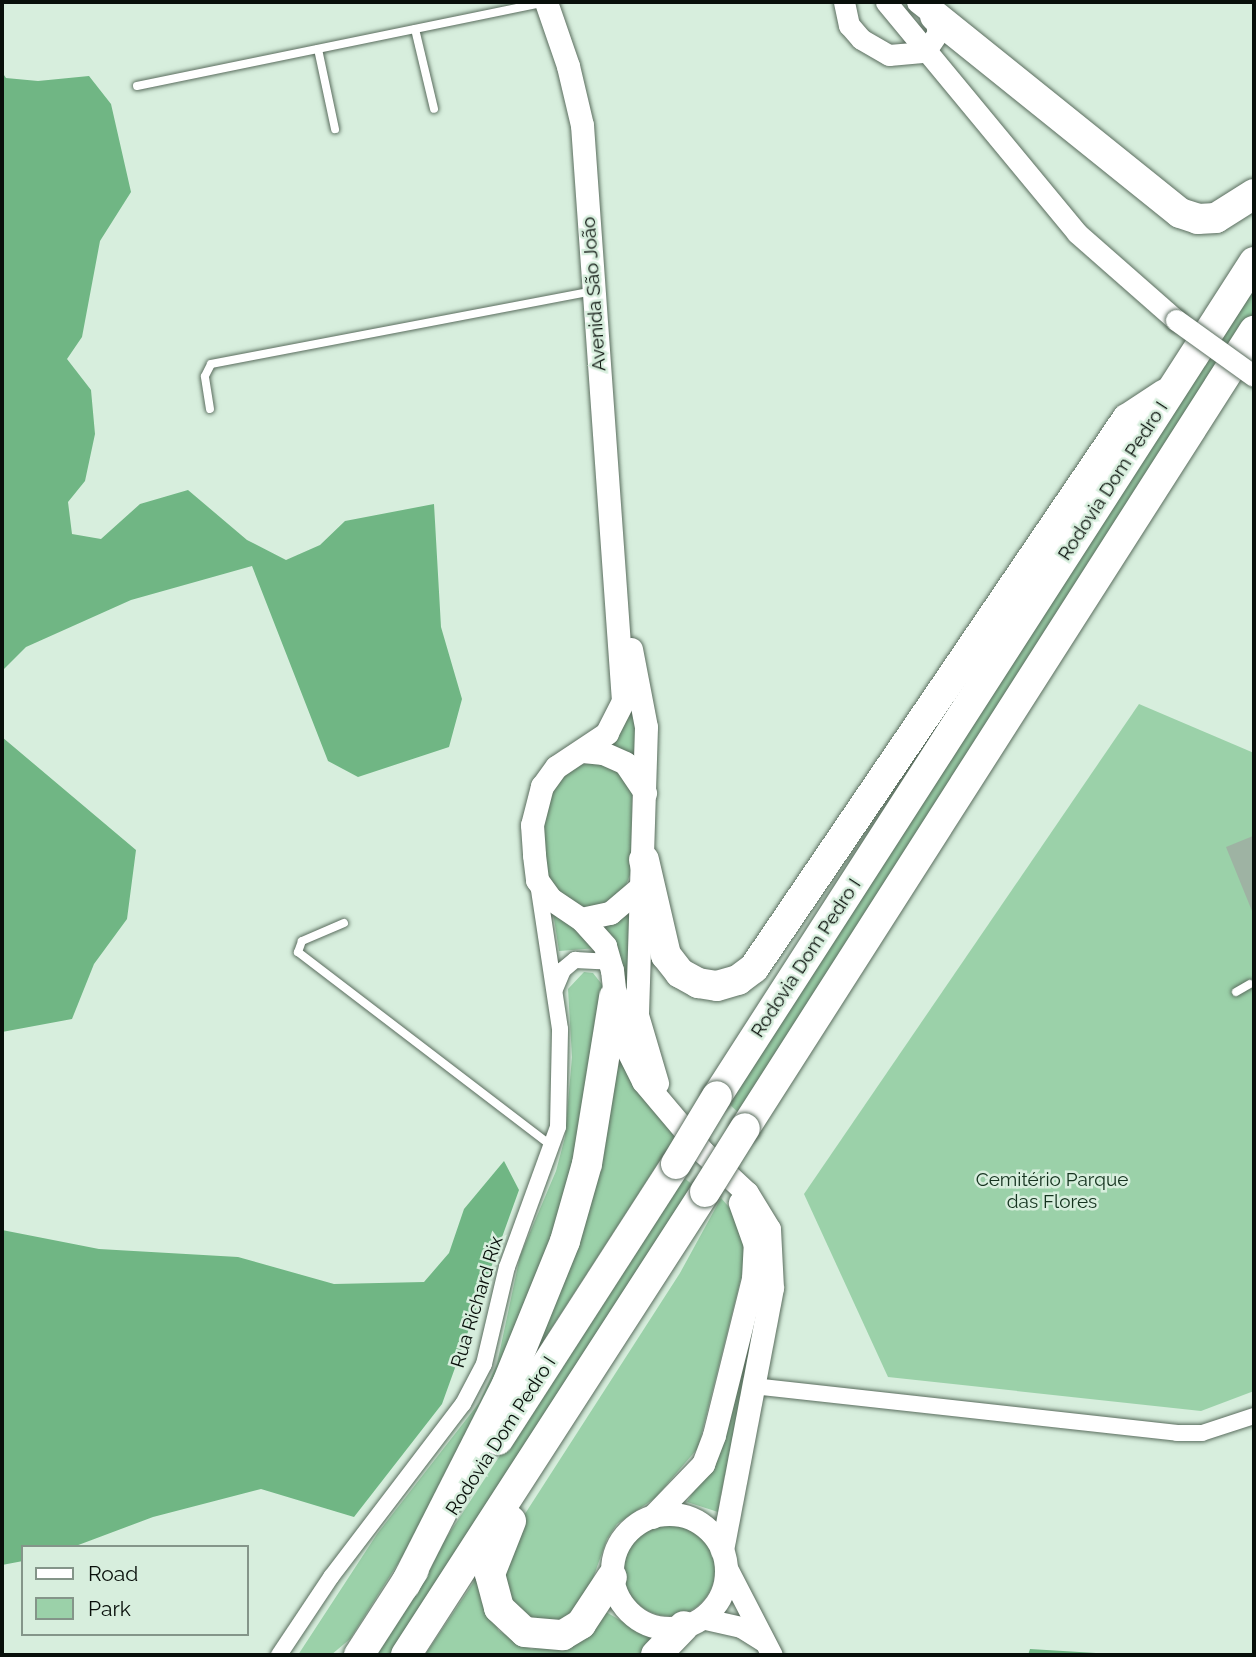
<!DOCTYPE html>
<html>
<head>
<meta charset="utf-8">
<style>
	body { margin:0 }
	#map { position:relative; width:1256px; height:1657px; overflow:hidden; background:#d7eedd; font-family:Raleway,sans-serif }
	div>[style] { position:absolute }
	.green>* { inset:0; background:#9bd1a9 }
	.round { border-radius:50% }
	.forest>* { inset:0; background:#70b684 }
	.building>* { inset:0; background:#9eb3a3 }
	.roads { filter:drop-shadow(0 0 2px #5a6d5e) drop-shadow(0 0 2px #5a6d5e) }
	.service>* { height:8px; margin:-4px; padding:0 4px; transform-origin:4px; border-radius:4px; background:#fff }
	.minor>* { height:16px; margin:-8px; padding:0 8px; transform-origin:8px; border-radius:8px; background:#fff }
	.tertiary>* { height:21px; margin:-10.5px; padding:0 10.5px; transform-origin:10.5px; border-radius:10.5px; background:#fff }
	.secondary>* { height:23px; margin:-11.5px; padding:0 11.5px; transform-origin:11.5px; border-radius:11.5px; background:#fff }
	.secondary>.ring { margin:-11.5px; padding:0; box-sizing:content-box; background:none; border:23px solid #fff; border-radius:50% }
	.motorway>* { height:30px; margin:-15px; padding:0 15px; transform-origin:15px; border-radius:15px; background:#fff }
	.bridges { filter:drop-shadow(0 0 2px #5a6d5e) drop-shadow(0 0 2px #5a6d5e) }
	.tertiary-bridge>* { height:21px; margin:-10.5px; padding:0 10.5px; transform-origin:10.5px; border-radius:10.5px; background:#fff }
	.motorway-bridge>* { height:30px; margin:-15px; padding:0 15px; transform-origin:15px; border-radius:15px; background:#fff }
	span { translate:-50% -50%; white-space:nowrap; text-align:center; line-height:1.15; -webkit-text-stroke:5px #d7eedd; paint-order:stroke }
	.street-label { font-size:19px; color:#080f0a }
	.park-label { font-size:19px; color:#14321e }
	.frame { position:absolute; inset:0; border:4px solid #080f0a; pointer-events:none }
	.legend { position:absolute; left:21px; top:1545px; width:228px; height:91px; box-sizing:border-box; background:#d7eedd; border:2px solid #849589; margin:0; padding:9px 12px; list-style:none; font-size:21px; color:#080f0a }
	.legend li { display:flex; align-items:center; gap:14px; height:35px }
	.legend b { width:35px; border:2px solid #849589 }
</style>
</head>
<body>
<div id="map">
	<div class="green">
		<div style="clip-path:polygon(1254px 279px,1254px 316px,741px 1115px,728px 1103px)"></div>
		<div style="clip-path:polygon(623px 629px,639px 760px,607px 745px)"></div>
		<div style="clip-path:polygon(1139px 704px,1254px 753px,1254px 1391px,1201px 1411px,888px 1377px,804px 1194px)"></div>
		<div style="clip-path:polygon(599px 762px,620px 773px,632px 790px,631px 872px,626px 885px,607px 903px,587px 908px,564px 899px,548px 880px,539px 833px,551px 789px,573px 766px)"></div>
		<div style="clip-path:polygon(634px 903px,629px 1002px,604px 926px)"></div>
		<div style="clip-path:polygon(553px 912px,584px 933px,598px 948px,559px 951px)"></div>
		<div style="clip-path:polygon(584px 972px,593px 973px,604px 987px,568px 1206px,449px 1483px,350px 1639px,331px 1655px,298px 1655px,377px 1534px,479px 1403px,497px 1364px,520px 1256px,556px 1171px,565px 1137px,572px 1057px,568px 989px)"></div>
		<div style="clip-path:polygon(617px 1052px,643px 1099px,675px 1137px,523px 1372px)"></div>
		<div style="clip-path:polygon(682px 1176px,695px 1187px,396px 1655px,370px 1655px)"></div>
		<div style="clip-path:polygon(721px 1198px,735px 1214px,747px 1254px,698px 1448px,655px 1498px,617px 1524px,607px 1539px,587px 1595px,565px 1619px,536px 1626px,501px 1592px,512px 1534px,680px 1273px)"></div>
		<div style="clip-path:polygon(766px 1284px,720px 1498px,718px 1512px,687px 1502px,723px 1443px,733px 1383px)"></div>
		<div class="round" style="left:623px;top:1524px;width:92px;height:92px"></div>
		<div style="clip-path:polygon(477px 1577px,481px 1601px,499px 1631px,531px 1649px,572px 1644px,606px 1612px,654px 1640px,641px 1655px,425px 1655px)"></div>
	</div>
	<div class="forest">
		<div style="clip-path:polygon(2px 72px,6px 78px,38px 81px,89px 76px,111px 104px,131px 192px,100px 241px,82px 337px,67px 359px,91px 390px,95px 434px,85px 481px,68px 502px,72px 534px,101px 539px,140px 504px,188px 490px,247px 540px,286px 560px,320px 545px,345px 521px,434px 504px,441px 627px,462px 699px,449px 747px,358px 777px,328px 761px,252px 566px,131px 600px,26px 647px,2px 671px)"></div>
		<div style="clip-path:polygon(2px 737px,136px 850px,127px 919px,94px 964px,72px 1019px,2px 1032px)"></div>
		<div style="clip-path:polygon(504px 1161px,519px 1190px,442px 1404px,354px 1517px,261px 1489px,153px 1517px,73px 1547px,23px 1547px,23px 1561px,2px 1565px,2px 1230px,99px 1249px,238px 1257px,334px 1284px,424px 1282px,449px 1253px,464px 1209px)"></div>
		<div style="clip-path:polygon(1030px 1649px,1129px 1655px,1028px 1655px)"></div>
	</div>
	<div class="building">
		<div style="clip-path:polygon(1253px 836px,1254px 838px,1254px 916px,1226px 847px)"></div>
	</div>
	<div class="roads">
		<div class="service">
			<div style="left:415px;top:29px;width:82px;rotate:76.6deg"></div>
			<div style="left:318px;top:49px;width:82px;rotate:78deg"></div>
			<div style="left:137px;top:86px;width:414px;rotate:-11.6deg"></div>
			<div style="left:210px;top:409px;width:33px;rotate:-99deg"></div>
			<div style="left:205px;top:376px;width:13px;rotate:-63deg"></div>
			<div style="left:211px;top:364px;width:386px;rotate:-10.8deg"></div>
			<div style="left:344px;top:923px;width:46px;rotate:156.8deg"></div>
			<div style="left:302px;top:941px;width:12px;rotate:110deg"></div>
			<div style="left:298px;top:952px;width:321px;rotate:37.4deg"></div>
			<div style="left:1236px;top:992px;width:16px;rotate:-30deg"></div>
		</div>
		<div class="minor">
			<div style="left:555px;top:989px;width:21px;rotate:-67deg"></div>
			<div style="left:563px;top:970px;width:16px;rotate:-40deg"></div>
			<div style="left:575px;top:960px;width:36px;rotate:3deg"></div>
			<div style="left:753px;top:1386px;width:427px;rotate:6.3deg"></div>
			<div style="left:1177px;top:1433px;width:25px"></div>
			<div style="left:1202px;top:1433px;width:55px;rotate:-18.1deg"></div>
			<div style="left:279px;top:1655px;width:94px;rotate:-56.3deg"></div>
			<div style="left:331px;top:1577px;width:218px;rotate:-52.7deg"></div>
			<div style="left:463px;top:1404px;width:45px;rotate:-62.3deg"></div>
			<div style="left:484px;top:1364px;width:100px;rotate:-76.7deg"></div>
			<div style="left:507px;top:1267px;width:149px;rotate:-70deg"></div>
			<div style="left:558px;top:1127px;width:98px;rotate:-88.8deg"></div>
			<div style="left:560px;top:1029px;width:148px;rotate:-98.6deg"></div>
		</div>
		<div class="tertiary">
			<div style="left:844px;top:2px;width:24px;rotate:78deg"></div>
			<div style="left:849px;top:25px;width:18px;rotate:49deg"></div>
			<div style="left:861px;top:39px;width:32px;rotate:30deg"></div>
			<div style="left:889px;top:55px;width:36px;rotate:-5deg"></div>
			<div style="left:925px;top:52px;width:23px;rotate:-56deg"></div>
			<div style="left:886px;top:2px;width:300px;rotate:50.4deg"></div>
			<div style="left:1077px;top:233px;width:132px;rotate:41.3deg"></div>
			<div style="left:917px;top:2px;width:23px;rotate:38deg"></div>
			<div style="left:935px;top:16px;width:13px;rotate:81deg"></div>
			<div style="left:727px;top:1568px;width:98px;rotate:62.7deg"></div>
			<div style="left:701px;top:1618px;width:41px;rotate:12.7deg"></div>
			<div style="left:741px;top:1627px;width:25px;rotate:32deg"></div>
		</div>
		<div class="secondary">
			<div style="left:546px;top:2px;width:68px;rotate:71deg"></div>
			<div style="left:568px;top:66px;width:61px;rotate:76.7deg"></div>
			<div style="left:582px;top:125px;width:577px;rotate:85.93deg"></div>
			<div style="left:623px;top:701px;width:36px;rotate:117deg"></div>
			<div style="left:607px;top:733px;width:61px;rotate:146.3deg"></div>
			<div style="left:556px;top:767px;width:24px;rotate:126deg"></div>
			<div style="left:542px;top:786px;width:40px;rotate:104.4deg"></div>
			<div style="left:532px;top:825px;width:30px;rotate:86deg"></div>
			<div style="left:534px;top:855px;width:25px;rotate:83deg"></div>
			<div style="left:537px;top:880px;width:24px;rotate:54deg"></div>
			<div style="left:551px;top:899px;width:36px;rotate:34deg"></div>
			<div style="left:581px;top:919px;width:36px;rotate:48deg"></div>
			<div style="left:605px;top:946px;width:25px;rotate:74deg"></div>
			<div style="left:612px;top:970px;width:63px;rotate:83.7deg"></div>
			<div style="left:619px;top:1033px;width:54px;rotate:63.4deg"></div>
			<div style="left:643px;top:1081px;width:93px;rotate:49.8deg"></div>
			<div style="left:703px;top:1152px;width:60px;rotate:43deg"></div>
			<div style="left:747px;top:1193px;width:42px;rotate:58.6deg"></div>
			<div style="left:769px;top:1229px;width:59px;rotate:87.1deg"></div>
			<div style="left:772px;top:1288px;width:267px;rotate:100.8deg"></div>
			<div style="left:631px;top:649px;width:79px;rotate:79.1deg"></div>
			<div style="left:646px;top:727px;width:288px;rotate:91.8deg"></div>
			<div style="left:637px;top:1015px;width:71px;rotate:73.6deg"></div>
			<div style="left:583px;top:751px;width:20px;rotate:6deg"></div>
			<div style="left:603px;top:753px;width:24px;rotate:24deg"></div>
			<div style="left:625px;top:763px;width:36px;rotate:56deg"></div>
			<div style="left:581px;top:919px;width:30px;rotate:-12deg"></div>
			<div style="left:610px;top:913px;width:42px;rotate:-40.2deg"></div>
			<div class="ring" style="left:612px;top:1514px;width:91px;height:91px"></div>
			<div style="left:652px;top:1517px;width:74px;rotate:-46.1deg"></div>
			<div style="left:703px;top:1464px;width:31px;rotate:-69deg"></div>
			<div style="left:714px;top:1435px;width:162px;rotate:-76deg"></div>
			<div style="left:753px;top:1278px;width:33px;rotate:-87deg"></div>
			<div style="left:755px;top:1245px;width:45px;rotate:-109.7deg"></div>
		</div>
		<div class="motorway">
			<div style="left:935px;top:16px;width:314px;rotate:38.8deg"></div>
			<div style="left:1180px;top:213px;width:19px;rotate:18deg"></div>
			<div style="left:1198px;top:219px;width:18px;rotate:-3deg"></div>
			<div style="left:1216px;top:218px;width:45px;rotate:-32.3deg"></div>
			<div style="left:644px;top:860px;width:98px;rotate:77deg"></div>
			<div style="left:666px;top:955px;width:23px;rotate:52deg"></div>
			<div style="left:680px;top:973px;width:21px;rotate:29deg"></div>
			<div style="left:698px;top:983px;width:19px;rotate:9deg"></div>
			<div style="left:717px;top:986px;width:22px;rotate:-16deg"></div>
			<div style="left:738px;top:980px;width:20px;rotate:-37deg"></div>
			<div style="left:754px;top:968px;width:664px;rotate:-55.81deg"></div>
			<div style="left:1127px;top:419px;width:45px;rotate:-33.3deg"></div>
			<div style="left:717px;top:1096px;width:992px;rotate:-57.22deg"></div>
			<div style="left:745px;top:1128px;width:946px;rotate:-57.44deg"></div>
			<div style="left:498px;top:1440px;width:328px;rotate:-57.2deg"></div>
			<div style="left:511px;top:1521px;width:57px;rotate:111.6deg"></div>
			<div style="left:490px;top:1574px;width:35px;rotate:75deg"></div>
			<div style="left:499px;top:1608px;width:35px;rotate:43deg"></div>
			<div style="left:525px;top:1632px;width:38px;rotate:5deg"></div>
			<div style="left:563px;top:1635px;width:21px;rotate:-31deg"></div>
			<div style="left:581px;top:1624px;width:56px;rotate:-56.6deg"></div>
			<div style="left:405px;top:1585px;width:225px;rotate:-63.1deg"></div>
			<div style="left:507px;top:1384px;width:154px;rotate:-67.9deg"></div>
			<div style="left:565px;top:1241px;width:80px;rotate:-74.1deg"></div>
			<div style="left:587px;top:1164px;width:169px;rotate:-80.8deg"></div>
			<div style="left:359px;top:1655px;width:101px;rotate:-57.1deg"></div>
			<div style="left:406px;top:1655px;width:551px;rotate:-57.15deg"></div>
			<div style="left:656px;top:1655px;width:40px;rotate:-46deg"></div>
		</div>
	</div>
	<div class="bridges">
		<div class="tertiary-bridge">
			<div style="left:1176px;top:320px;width:96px;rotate:35.7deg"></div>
		</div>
		<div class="motorway-bridge">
			<div style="left:676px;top:1164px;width:79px;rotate:-58.9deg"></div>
			<div style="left:705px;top:1192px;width:75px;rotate:-58deg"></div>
		</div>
	</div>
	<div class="street-label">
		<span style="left:594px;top:294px;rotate:-94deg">Avenida São João</span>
		<span style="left:1113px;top:481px;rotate:-57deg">Rodovia Dom Pedro I</span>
		<span style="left:806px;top:958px;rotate:-57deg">Rodovia Dom Pedro I</span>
		<span style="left:477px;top:1302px;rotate:-73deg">Rua Richard Rix</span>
		<span style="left:501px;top:1436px;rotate:-57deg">Rodovia Dom Pedro I</span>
	</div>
	<div class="park-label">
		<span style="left:1052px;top:1191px">Cemitério Parque<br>das Flores</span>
	</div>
	<div class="frame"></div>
	<ul class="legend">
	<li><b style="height:9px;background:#fff"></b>Road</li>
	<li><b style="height:19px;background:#9bd1a9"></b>Park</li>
	</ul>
</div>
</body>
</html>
